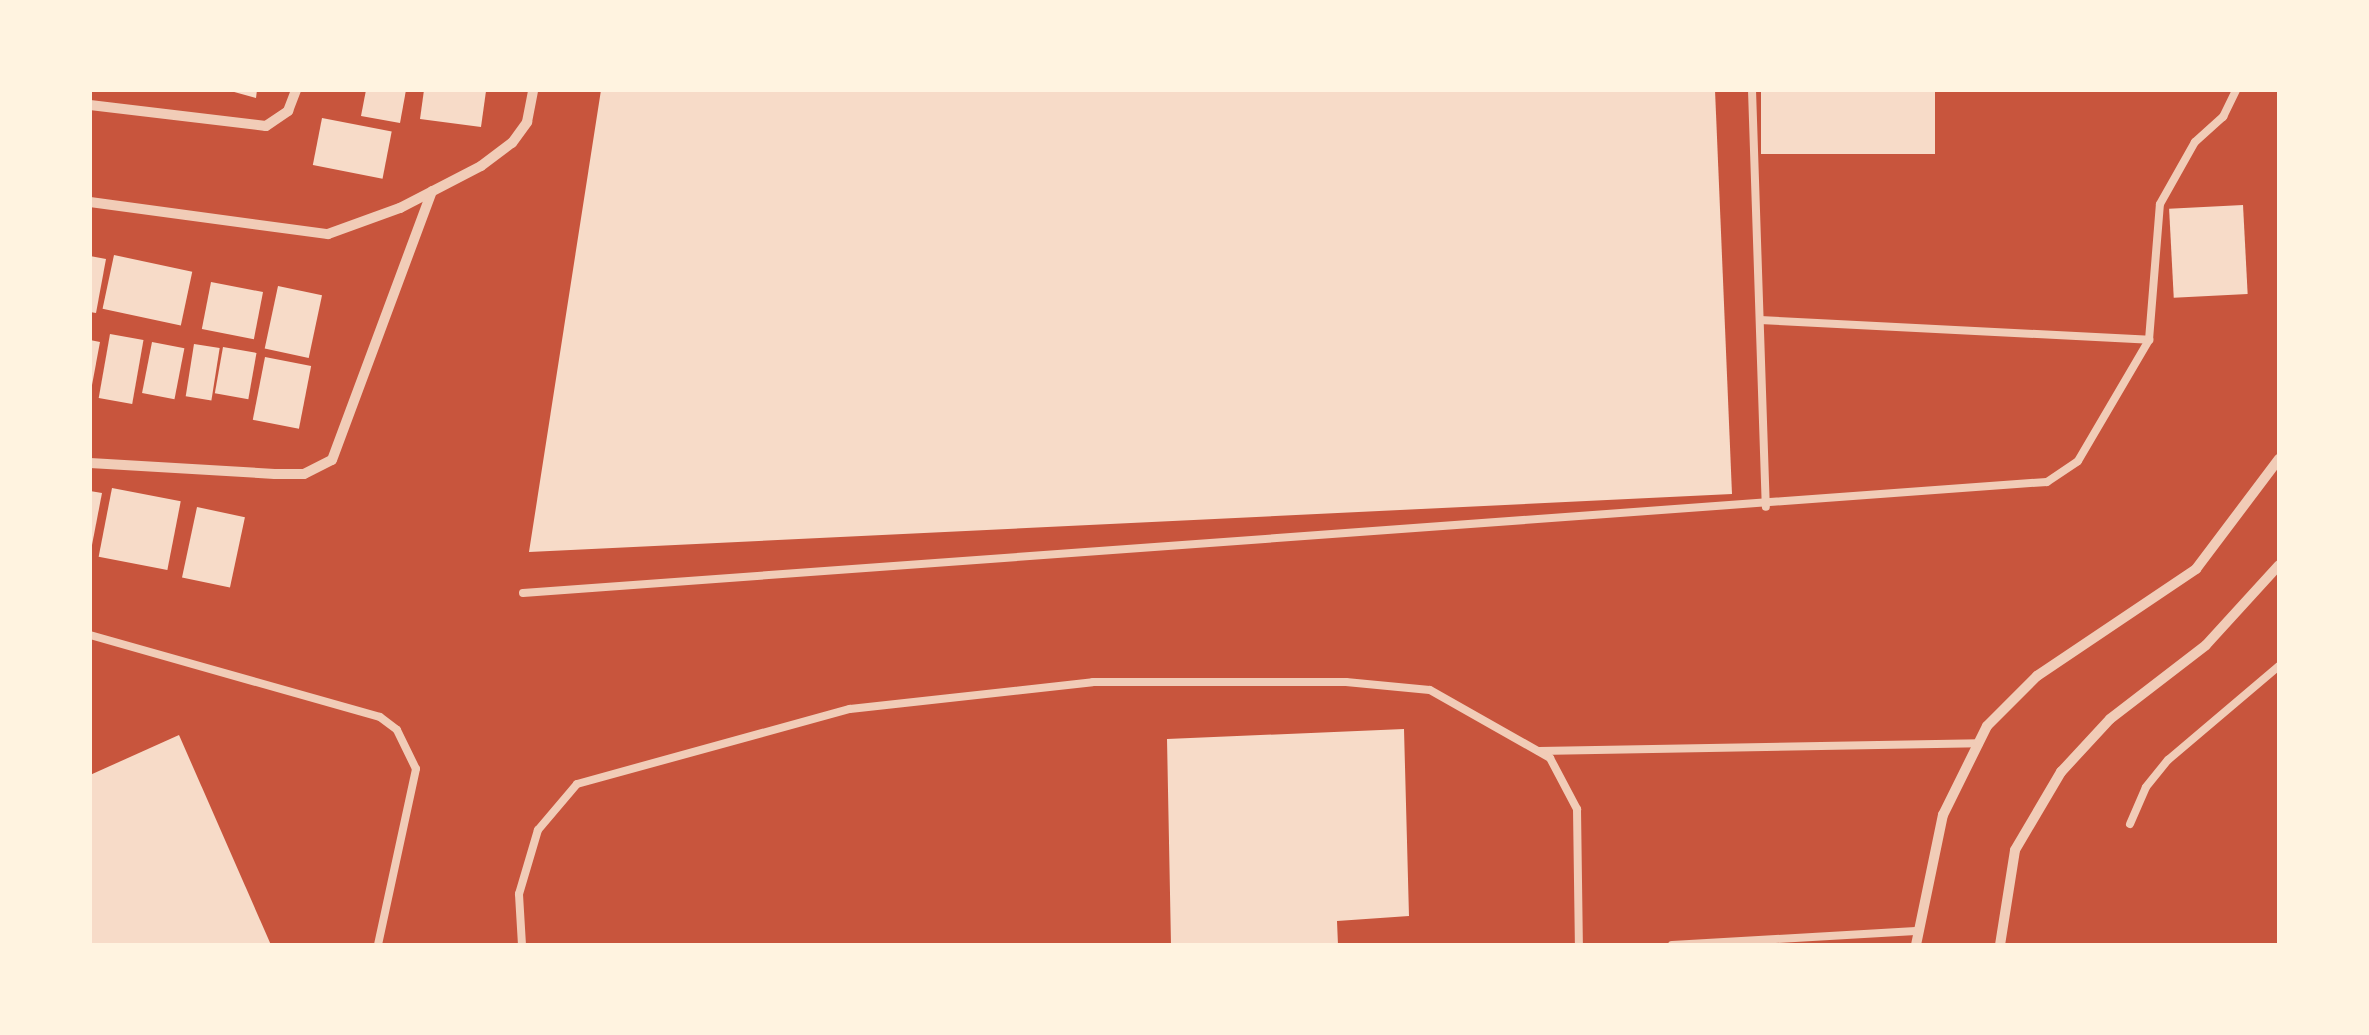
<!DOCTYPE html>
<html>
<head>
<meta charset="utf-8">
<style>
	body { margin:0 }
	#map { position:relative; width:2369px; height:1035px; overflow:hidden; background:#c8553d; font-family:Roboto,sans-serif }
	div>[style] { position:absolute }
	.building>* { inset:0; background:#f7dbc8; transform-origin:0 0 }
	.service>* { height:8px; margin:-4px; padding:0 4px; transform-origin:4px; border-radius:4px; background:#f1ccb7 }
	.minor>* { height:10px; margin:-5px; padding:0 5px; transform-origin:5px; border-radius:5px; background:#f1ccb7 }
	span { translate:-50% -50%; white-space:nowrap; text-align:center; line-height:1.15; -webkit-text-stroke:8px #fff3e0; paint-order:stroke }
	.frame { position:absolute; inset:0; border:92px solid #fff3e0; pointer-events:none }
</style>
</head>
<body>
<div id="map">
	<div class="building">
		<div style="clip-path:polygon(227px 90px,257px 90px,256px 98px)"></div>
		<div style="clip-path:polygon(366px 90px,406px 90px,400px 123px,361px 116px)"></div>
		<div style="clip-path:polygon(424px 90px,486px 91px,481px 127px,420px 119px)"></div>
		<div style="clip-path:polygon(601px 90px,1715px 90px,1732px 494px,529px 552px)"></div>
		<div style="left:1761px;top:90px;width:174px;height:64px"></div>
		<div style="left:322px;top:118px;width:71px;height:48px;rotate:11deg"></div>
		<div style="left:2243px;top:205px;width:89px;height:74px;rotate:87deg"></div>
		<div style="left:114px;top:255px;width:80px;height:55px;rotate:12deg"></div>
		<div style="clip-path:polygon(90px 256px,106px 259px,96px 313px,90px 312px)"></div>
		<div style="left:211px;top:282px;width:53px;height:48px;rotate:11deg"></div>
		<div style="left:278px;top:286px;width:45px;height:64px;rotate:12deg"></div>
		<div style="left:110px;top:334px;width:34px;height:65px;rotate:10deg"></div>
		<div style="clip-path:polygon(90px 340px,100px 342px,92px 385px,90px 384px)"></div>
		<div style="left:152px;top:342px;width:33px;height:52px;rotate:11deg"></div>
		<div style="left:194px;top:344px;width:26px;height:53px;rotate:9deg"></div>
		<div style="left:223px;top:347px;width:34px;height:47px;rotate:10deg"></div>
		<div style="left:265px;top:357px;width:47px;height:64px;rotate:11deg"></div>
		<div style="left:112px;top:488px;width:70px;height:70px;rotate:11deg"></div>
		<div style="clip-path:polygon(90px 491px,102px 493px,92px 545px,90px 545px)"></div>
		<div style="left:197px;top:507px;width:49px;height:72px;rotate:12deg"></div>
		<div style="clip-path:polygon(1404px 729px,1409px 916px,1337px 921px,1338px 945px,1171px 945px,1167px 739px)"></div>
		<div style="clip-path:polygon(179px 735px,271px 945px,90px 945px,90px 775px)"></div>
	</div>
	<div class="service">
		<div style="left:1752px;top:90px;width:417px;rotate:88.1deg"></div>
		<div style="left:1760px;top:320px;width:390px;rotate:2.9deg"></div>
		<div style="left:523px;top:593px;width:1528px;rotate:-4.17deg"></div>
		<div style="left:2047px;top:482px;width:37px;rotate:-34deg"></div>
		<div style="left:2078px;top:461px;width:140px;rotate:-59.6deg"></div>
		<div style="left:2149px;top:340px;width:136px;rotate:-85.4deg"></div>
		<div style="left:2160px;top:204px;width:71px;rotate:-60.6deg"></div>
		<div style="left:2195px;top:142px;width:38px;rotate:-42deg"></div>
		<div style="left:2223px;top:117px;width:30px;rotate:-64deg"></div>
		<div style="left:90px;top:635px;width:301px;rotate:15.8deg"></div>
		<div style="left:380px;top:717px;width:21px;rotate:37deg"></div>
		<div style="left:397px;top:730px;width:43px;rotate:64deg"></div>
		<div style="left:416px;top:769px;width:180px;rotate:102.2deg"></div>
		<div style="left:1539px;top:751px;width:440px;rotate:-1deg"></div>
		<div style="left:2130px;top:824px;width:40px;rotate:-66.6deg"></div>
		<div style="left:2146px;top:787px;width:35px;rotate:-51deg"></div>
		<div style="left:2168px;top:760px;width:145px;rotate:-40.3deg"></div>
		<div style="left:522px;top:945px;width:51px;rotate:-93.4deg"></div>
		<div style="left:519px;top:894px;width:67px;rotate:-73.5deg"></div>
		<div style="left:538px;top:830px;width:60px;rotate:-49.7deg"></div>
		<div style="left:577px;top:784px;width:283px;rotate:-15.4deg"></div>
		<div style="left:850px;top:709px;width:244px;rotate:-6.3deg"></div>
		<div style="left:1093px;top:682px;width:253px"></div>
		<div style="left:1346px;top:682px;width:84px;rotate:5.4deg"></div>
		<div style="left:1430px;top:690px;width:138px;rotate:29.5deg"></div>
		<div style="left:1550px;top:758px;width:58px;rotate:62.1deg"></div>
		<div style="left:1577px;top:809px;width:136px;rotate:89.2deg"></div>
		<div style="left:1672px;top:945px;width:244px;rotate:-3.3deg"></div>
	</div>
	<div class="minor">
		<div style="left:90px;top:105px;width:177px;rotate:6.8deg"></div>
		<div style="left:266px;top:126px;width:27px;rotate:-34deg"></div>
		<div style="left:288px;top:111px;width:22px;rotate:-69deg"></div>
		<div style="left:90px;top:202px;width:240px;rotate:7.7deg"></div>
		<div style="left:328px;top:234px;width:77px;rotate:-19.9deg"></div>
		<div style="left:400px;top:208px;width:91px;rotate:-27.4deg"></div>
		<div style="left:481px;top:166px;width:39px;rotate:-37deg"></div>
		<div style="left:512px;top:143px;width:26px;rotate:-54deg"></div>
		<div style="left:527px;top:122px;width:33px;rotate:-79deg"></div>
		<div style="left:90px;top:463px;width:185px;rotate:3.4deg"></div>
		<div style="left:275px;top:474px;width:29px"></div>
		<div style="left:304px;top:474px;width:31px;rotate:-27deg"></div>
		<div style="left:332px;top:460px;width:287px;rotate:-69.6deg"></div>
		<div style="left:1916px;top:945px;width:133px;rotate:-78.3deg"></div>
		<div style="left:1943px;top:815px;width:99px;rotate:-63.7deg"></div>
		<div style="left:1987px;top:726px;width:71px;rotate:-45deg"></div>
		<div style="left:2037px;top:676px;width:192px;rotate:-33.9deg"></div>
		<div style="left:2196px;top:569px;width:138px;rotate:-53deg"></div>
		<div style="left:2000px;top:945px;width:96px;rotate:-81deg"></div>
		<div style="left:2015px;top:850px;width:91px;rotate:-59.5deg"></div>
		<div style="left:2061px;top:772px;width:72px;rotate:-47.2deg"></div>
		<div style="left:2110px;top:719px;width:121px;rotate:-37.6deg"></div>
		<div style="left:2206px;top:645px;width:108px;rotate:-47.6deg"></div>
	</div>
	<div class="frame"></div>
</div>
</body>
</html>
